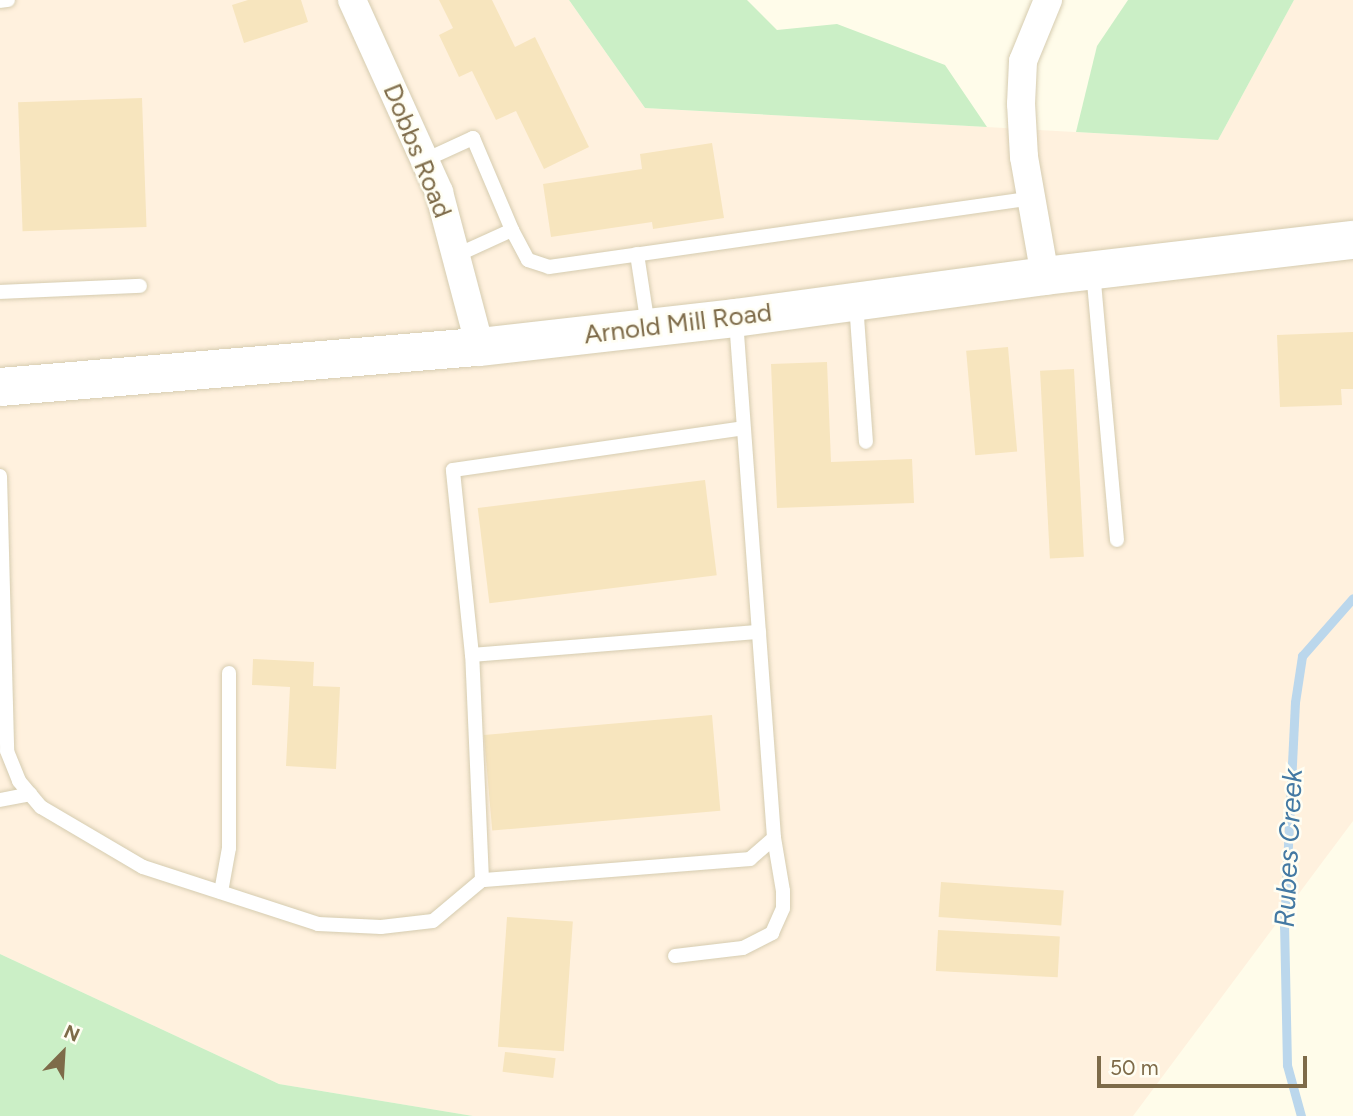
<!DOCTYPE html>
<html>
<head>
<meta charset="utf-8">
<style>
	body { margin:0 }
	#map { position:relative; width:1353px; height:1116px; overflow:hidden; background:#fffcea; font-family:Figtree,sans-serif }
	div>[style] { position:absolute }
	.commercial>* { inset:0; background:#fff1de }
	.green>* { inset:0; background:#cbefc6 }
	.stream>* { height:9px; margin:-4.5px; padding:0 4.5px; transform-origin:4.5px; border-radius:4.5px; background:#bbd7ec }
	.building>* { inset:0; background:#f7e5be; transform-origin:0 0 }
	.roads { filter:drop-shadow(0 0 2px #d6ccb0) drop-shadow(0 0 2px #d6ccb0) }
	.service>* { height:14px; margin:-7px; padding:0 7px; transform-origin:7px; border-radius:7px; background:#fff }
	.minor>* { height:28px; margin:-14px; padding:0 14px; transform-origin:14px; border-radius:14px; background:#fff }
	.secondary>* { height:38px; margin:-19px; padding:0 19px; transform-origin:19px; border-radius:19px; background:#fff }
	span { translate:-50% -50%; white-space:nowrap; text-align:center; line-height:1.15; -webkit-text-stroke:5px #fffef3; paint-order:stroke }
	.street-label { font-size:26px; color:#7e6b49 }
	.water-label { font-size:28px; color:#4479a3; font-style:italic }
	.north { position:absolute; left:28px; top:1018px; width:70px; height:70px; -webkit-text-stroke:5px #fffef3; paint-order:stroke; rotate:24deg; font-size:19px; font-weight:700; line-height:28px; text-align:center; color:#7e6b49 }
	.north::after { content:''; display:block; margin:auto; width:24px; height:32px; background:#7e6b49; clip-path:polygon(50% 0,100% 100%,50% 72%,0 100%) }
	.scale { position:absolute; left:1097px; top:1056px; width:210px; height:32px; box-sizing:border-box; border:4px solid #7e6b49; border-top:0; padding-left:9px; font-size:21px; line-height:24px; white-space:nowrap; color:#7e6b49; -webkit-text-stroke:5px #fffef3; paint-order:stroke }
</style>
</head>
<body>
<div id="map">
	<div class="commercial">
		<div style="clip-path:polygon(0 0,569px 0,645px 108px,1218px 140px,1294px 0,1353px 0,1353px 821px,1133px 1116px,473px 1116px,279px 1084px,0 954px)"></div>
	</div>
	<div class="green">
		<div style="clip-path:polygon(569px 0,747px 0,777px 30px,837px 24px,945px 65px,987px 127px,645px 108px)"></div>
		<div style="clip-path:polygon(1128px 0,1294px 0,1218px 140px,1076px 132px,1097px 46px)"></div>
		<div style="clip-path:polygon(0 954px,279px 1084px,473px 1116px,0 1116px)"></div>
	</div>
	<div class="stream">
		<div style="left:1301px;top:1116px;width:53px;rotate:-105.4deg"></div>
		<div style="left:1287px;top:1065px;width:138px;rotate:-91.2deg"></div>
		<div style="left:1284px;top:927px;width:225px;rotate:-87.2deg"></div>
		<div style="left:1295px;top:702px;width:47px;rotate:-81.3deg"></div>
		<div style="left:1302px;top:656px;width:77px;rotate:-48.7deg"></div>
	</div>
	<div class="building">
		<div style="clip-path:polygon(248px 0,301px 0,308px 22px,244px 43px,232px 5px)"></div>
		<div style="clip-path:polygon(439px 0,492px 0,515px 47px,535px 37px,589px 147px,544px 169px,516px 111px,496px 120px,472px 71px,459px 77px,439px 35px,453px 28px)"></div>
		<div style="left:142px;top:98px;width:129px;height:124px;rotate:88deg"></div>
		<div style="clip-path:polygon(712px 143px,724px 218px,653px 229px,652px 222px,551px 237px,543px 184px,642px 169px,640px 154px)"></div>
		<div style="clip-path:polygon(1353px 332px,1353px 389px,1341px 389px,1342px 405px,1280px 407px,1277px 335px)"></div>
		<div style="left:1008px;top:347px;width:105px;height:42px;rotate:85deg"></div>
		<div style="clip-path:polygon(827px 362px,831px 462px,912px 459px,914px 503px,777px 508px,771px 364px)"></div>
		<div style="left:1074px;top:369px;width:188px;height:34px;rotate:87deg"></div>
		<div style="left:705px;top:480px;width:96px;height:229px;rotate:83deg"></div>
		<div style="clip-path:polygon(253px 659px,314px 662px,313px 686px,340px 687px,336px 769px,286px 766px,290px 687px,252px 685px)"></div>
		<div style="left:712px;top:715px;width:96px;height:229px;rotate:85deg"></div>
		<div style="left:941px;top:882px;width:123px;height:35px;rotate:4deg"></div>
		<div style="left:507px;top:917px;width:66px;height:130px;rotate:4deg"></div>
		<div style="left:938px;top:930px;width:122px;height:41px;rotate:3deg"></div>
		<div style="left:505px;top:1052px;width:51px;height:20px;rotate:7deg"></div>
	</div>
	<div class="roads">
		<div class="service">
			<div style="left:0;top:1px;width:8px;rotate:-7deg"></div>
			<div style="left:425px;top:160px;width:53px;rotate:-24.6deg"></div>
			<div style="left:473px;top:138px;width:100px;rotate:67deg"></div>
			<div style="left:512px;top:230px;width:60px;rotate:155.6deg"></div>
			<div style="left:512px;top:230px;width:34px;rotate:62deg"></div>
			<div style="left:528px;top:260px;width:22px;rotate:18deg"></div>
			<div style="left:549px;top:267px;width:487px;rotate:-8.1deg"></div>
			<div style="left:637px;top:254px;width:73px;rotate:81.3deg"></div>
			<div style="left:1093px;top:271px;width:270px;rotate:84.9deg"></div>
			<div style="left:0;top:292px;width:140px;rotate:-2.5deg"></div>
			<div style="left:856px;top:303px;width:139px;rotate:85.9deg"></div>
			<div style="left:736px;top:320px;width:519px;rotate:85.8deg"></div>
			<div style="left:774px;top:838px;width:32px;rotate:139deg"></div>
			<div style="left:750px;top:859px;width:269px;rotate:175.5deg"></div>
			<div style="left:482px;top:880px;width:225px;rotate:-92.5deg"></div>
			<div style="left:472px;top:655px;width:186px;rotate:-95.9deg"></div>
			<div style="left:453px;top:470px;width:293px;rotate:-8.2deg"></div>
			<div style="left:0;top:476px;width:275px;rotate:88.5deg"></div>
			<div style="left:7px;top:751px;width:32px;rotate:68deg"></div>
			<div style="left:19px;top:781px;width:34px;rotate:50deg"></div>
			<div style="left:41px;top:807px;width:118px;rotate:30.5deg"></div>
			<div style="left:143px;top:867px;width:184px;rotate:18deg"></div>
			<div style="left:318px;top:924px;width:63px;rotate:2.7deg"></div>
			<div style="left:381px;top:927px;width:52px;rotate:-6.6deg"></div>
			<div style="left:433px;top:921px;width:64px;rotate:-39.9deg"></div>
			<div style="left:472px;top:655px;width:288px;rotate:-4.6deg"></div>
			<div style="left:0;top:800px;width:31px;rotate:-11deg"></div>
			<div style="left:221px;top:892px;width:45px;rotate:-79.7deg"></div>
			<div style="left:229px;top:848px;width:175px;rotate:-90deg"></div>
			<div style="left:675px;top:956px;width:68px;rotate:-6.7deg"></div>
			<div style="left:743px;top:948px;width:33px;rotate:-27deg"></div>
			<div style="left:772px;top:933px;width:27px;rotate:-66deg"></div>
			<div style="left:783px;top:908px;width:17px;rotate:-90deg"></div>
			<div style="left:783px;top:891px;width:54px;rotate:-99.6deg"></div>
		</div>
		<div class="minor">
			<div style="left:352px;top:0;width:211px;rotate:65.6deg"></div>
			<div style="left:439px;top:192px;width:160px;rotate:75.2deg"></div>
			<div style="left:1045px;top:276px;width:121px;rotate:-100deg"></div>
			<div style="left:1024px;top:157px;width:53px;rotate:-93.2deg"></div>
			<div style="left:1021px;top:104px;width:43px;rotate:-87.3deg"></div>
			<div style="left:1023px;top:61px;width:66px;rotate:-67.7deg"></div>
		</div>
		<div class="secondary">
			<div style="left:0;top:387px;width:482px;rotate:-4.8deg"></div>
			<div style="left:480px;top:347px;width:257px;rotate:-6.5deg"></div>
			<div style="left:735px;top:318px;width:313px;rotate:-7.7deg"></div>
			<div style="left:1045px;top:276px;width:310px;rotate:-6.7deg"></div>
		</div>
	</div>
	<div class="street-label">
		<span style="left:417px;top:151px;rotate:68deg">Dobbs Road</span>
		<span style="left:678px;top:324px;rotate:-7deg">Arnold Mill Road</span>
	</div>
	<div class="water-label">
		<span style="left:1288px;top:848px;rotate:-87deg">Rubes Creek</span>
	</div>
	<div class="north">N</div>
	<div class="scale">50 m</div>
</div>
</body>
</html>
